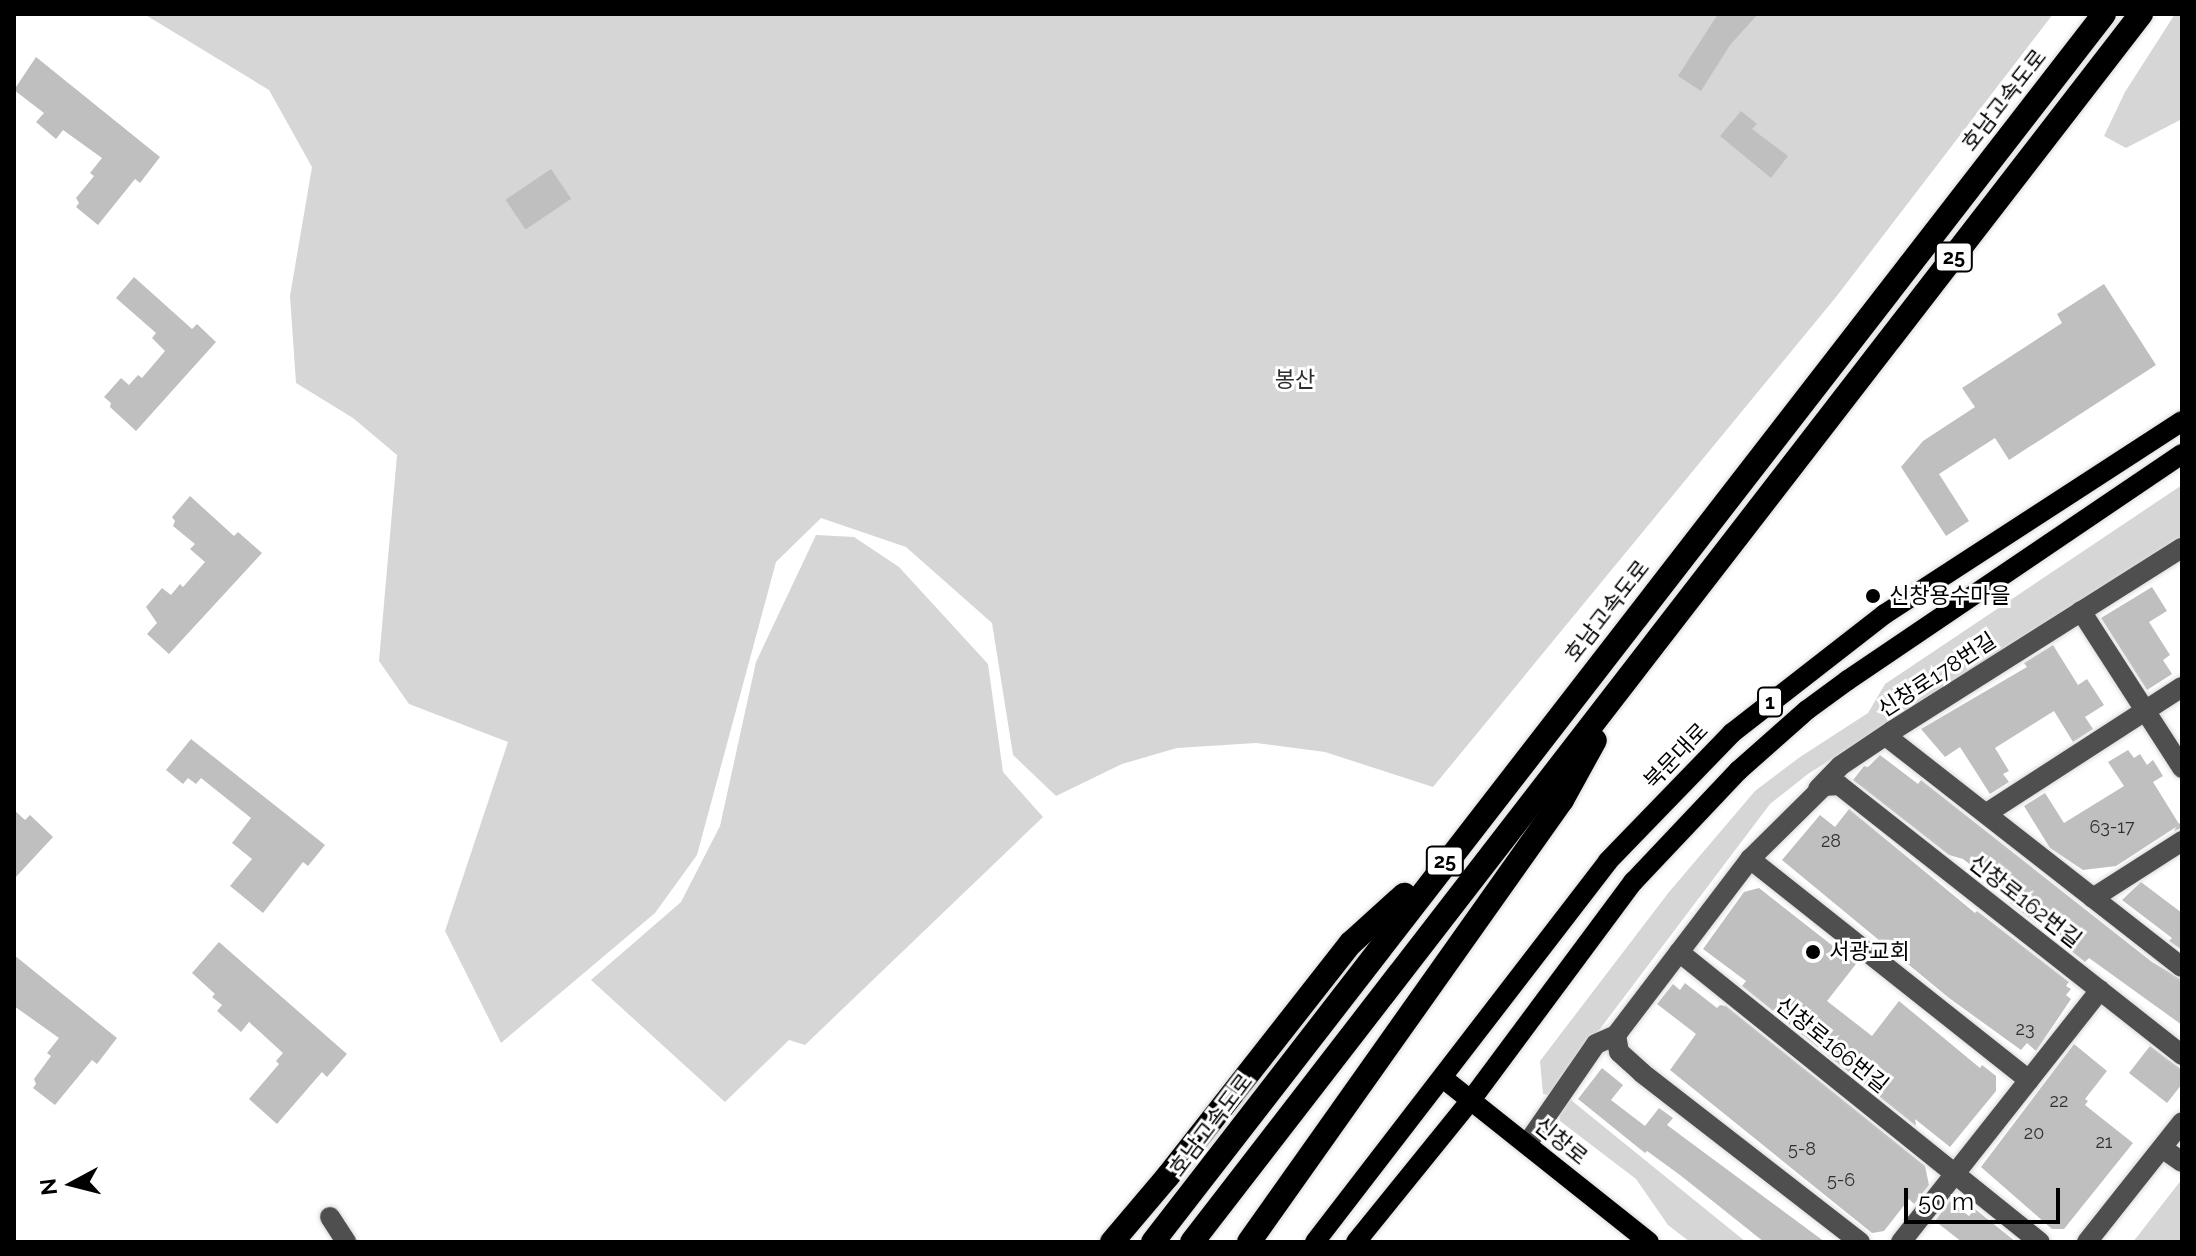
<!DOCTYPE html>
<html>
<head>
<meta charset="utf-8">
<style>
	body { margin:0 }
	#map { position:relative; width:2196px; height:1256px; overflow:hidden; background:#fff; font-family:Raleway,"Noto Sans KR",sans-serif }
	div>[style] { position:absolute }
	.green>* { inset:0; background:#d6d6d6 }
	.building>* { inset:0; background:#bfbfbf; transform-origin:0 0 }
	.roads { filter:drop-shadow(0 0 2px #dbdbdb) drop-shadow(0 0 2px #dbdbdb) }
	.minor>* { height:20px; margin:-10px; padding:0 10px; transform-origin:10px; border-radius:10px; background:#4f4f4f }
	.major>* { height:20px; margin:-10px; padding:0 10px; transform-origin:10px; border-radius:10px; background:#000 }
	.highway>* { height:24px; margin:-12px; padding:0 12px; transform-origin:12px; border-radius:12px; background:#000 }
	.dots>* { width:22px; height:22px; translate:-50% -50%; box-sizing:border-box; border:4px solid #fff; border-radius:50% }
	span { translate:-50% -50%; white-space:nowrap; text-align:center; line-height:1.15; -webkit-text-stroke:6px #fff; paint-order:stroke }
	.number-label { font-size:18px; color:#303030 }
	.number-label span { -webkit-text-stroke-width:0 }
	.shield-label span { padding:2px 6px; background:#fff; border:2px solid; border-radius:6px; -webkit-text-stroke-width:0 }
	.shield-label { font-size:20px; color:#000; font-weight:700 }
	.street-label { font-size:22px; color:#000 }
	.park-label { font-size:22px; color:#2d2d2d }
	.poi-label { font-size:22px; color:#000 }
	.left { translate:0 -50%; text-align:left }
	.frame { position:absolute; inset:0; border:16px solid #000; pointer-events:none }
	.north { position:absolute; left:32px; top:1144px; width:80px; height:80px; -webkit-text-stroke:6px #fff; paint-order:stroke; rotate:263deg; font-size:22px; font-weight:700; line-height:32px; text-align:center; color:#000 }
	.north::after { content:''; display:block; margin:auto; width:28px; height:36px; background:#000; clip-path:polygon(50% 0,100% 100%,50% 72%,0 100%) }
	.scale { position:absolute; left:1904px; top:1188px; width:156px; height:36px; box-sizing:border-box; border:4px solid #000; border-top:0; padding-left:10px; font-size:24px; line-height:28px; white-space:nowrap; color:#000; -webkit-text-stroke:6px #fff; paint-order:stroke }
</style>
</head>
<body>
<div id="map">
	<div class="green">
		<div style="clip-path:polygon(144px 14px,2053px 14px,1836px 297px,1433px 787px,1325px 752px,1256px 743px,1177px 748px,1122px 764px,1056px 796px,1013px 755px,992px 623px,906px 547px,821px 518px,776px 562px,697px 855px,655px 913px,501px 1043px,445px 931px,508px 742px,409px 704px,379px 661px,397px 455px,353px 418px,296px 383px,290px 296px,312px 167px,269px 90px)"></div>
		<div style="clip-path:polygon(2175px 14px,2182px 14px,2182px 119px,2126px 148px,2104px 136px,2125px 92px)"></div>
		<div style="clip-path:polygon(2182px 485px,2182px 537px,1808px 774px,1770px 804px,1550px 1095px,1543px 1094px,1540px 1061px,1669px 892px,1755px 791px,1800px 757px,1868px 713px,1885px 684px)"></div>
		<div style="clip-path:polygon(816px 535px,854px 537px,899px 567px,988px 664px,1003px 772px,1043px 817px,805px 1045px,789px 1040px,725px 1102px,591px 980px,681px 902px,720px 826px,756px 662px)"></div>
		<div style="clip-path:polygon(1566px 1096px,1746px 1242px,1690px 1242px,1668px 1225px,1636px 1179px,1560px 1121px,1558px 1107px)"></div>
		<div style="clip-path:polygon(2182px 1179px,2182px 1242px,2133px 1242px)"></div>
	</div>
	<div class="building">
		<div style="clip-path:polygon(1718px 14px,1758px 14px,1730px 45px,1701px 91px,1678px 76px)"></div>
		<div style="clip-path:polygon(36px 57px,160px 157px,140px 183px,135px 179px,98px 225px,76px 207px,79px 203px,76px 198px,94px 176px,90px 173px,102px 158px,63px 130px,56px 139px,36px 122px,44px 113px,14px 90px)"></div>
		<div style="clip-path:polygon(1741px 111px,1757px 124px,1752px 129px,1788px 156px,1771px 178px,1720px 136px)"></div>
		<div style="left:551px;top:169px;width:36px;height:55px;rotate:56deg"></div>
		<div style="clip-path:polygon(134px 277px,192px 329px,197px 324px,216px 342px,136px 431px,110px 407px,111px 403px,104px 397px,121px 378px,129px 385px,138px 375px,142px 378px,165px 351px,152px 338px,156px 333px,116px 298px)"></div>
		<div style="clip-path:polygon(2104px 284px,2156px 365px,2009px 460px,1995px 438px,1939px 474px,1969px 521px,1946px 536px,1901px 467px,1923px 441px,1975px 407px,1962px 388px,2062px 323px,2057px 314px)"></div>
		<div style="clip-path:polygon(190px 496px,234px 536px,238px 532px,262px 553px,169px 654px,147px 634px,157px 623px,146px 607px,162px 588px,171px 595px,180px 584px,183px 587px,205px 562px,190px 549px,195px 544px,173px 526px,175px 521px,172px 517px)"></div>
		<div style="clip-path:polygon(2152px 587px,2167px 611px,2149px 622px,2170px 655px,2163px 660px,2172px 674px,2147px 690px,2101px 618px)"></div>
		<div style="clip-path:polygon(2053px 645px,2078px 685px,2087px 679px,2104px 705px,2085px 717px,2093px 729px,2073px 742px,2054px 711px,1995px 748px,2009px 771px,2003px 774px,2009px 782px,1990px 794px,1960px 747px,1945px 757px,1921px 729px,2027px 667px,2024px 663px)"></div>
		<div style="clip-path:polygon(191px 739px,325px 845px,308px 866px,303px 862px,263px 913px,230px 886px,252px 859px,232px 843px,251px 818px,201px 778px,196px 784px,188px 778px,183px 784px,166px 770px)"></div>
		<div style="clip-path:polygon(2128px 750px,2134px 758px,2140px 754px,2147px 765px,2153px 760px,2163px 776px,2153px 782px,2179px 824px,2182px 820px,2182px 828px,2174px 831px,2176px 827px,2116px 866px,2083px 870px,2050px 848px,2024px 806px,2045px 793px,2064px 823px,2124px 786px,2108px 762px)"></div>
		<div style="clip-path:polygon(1880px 755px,1918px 784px,1921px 780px,2152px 962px,2182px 980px,2182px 1025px,2089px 958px,2085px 962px,2070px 950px,2073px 946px,2039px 919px,2036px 923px,2010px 903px,2013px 898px,1963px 859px,1949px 855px,1853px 780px,1864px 766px,1868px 767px)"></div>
		<div style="clip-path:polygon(1849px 809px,1975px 913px,1977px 911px,2069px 982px,2066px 986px,2071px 989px,2066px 995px,2071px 999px,2036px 1051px,2027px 1043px,2021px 1050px,1949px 998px,1782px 860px,1820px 815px,1835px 827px)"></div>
		<div style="clip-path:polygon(14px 810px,25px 820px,30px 815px,53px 837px,14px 879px)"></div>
		<div style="clip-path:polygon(2141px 882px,2182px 913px,2182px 950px,2169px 941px,2172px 938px,2122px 900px)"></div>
		<div style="clip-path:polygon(1759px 888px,1856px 964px,1827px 1001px,1872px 1036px,1899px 1001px,1980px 1068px,1982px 1065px,1996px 1076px,1996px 1091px,1950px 1147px,1915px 1119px,1916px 1126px,1742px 986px,1746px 981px,1703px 949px,1744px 892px)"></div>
		<div style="clip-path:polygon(219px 942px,347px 1054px,327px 1077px,322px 1072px,277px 1124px,249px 1099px,279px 1064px,276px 1061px,283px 1053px,249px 1022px,241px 1032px,217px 1011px,222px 1005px,212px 997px,215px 994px,192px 973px)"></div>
		<div style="clip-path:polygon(14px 955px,117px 1038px,97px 1064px,92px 1060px,55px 1105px,33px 1088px,36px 1084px,34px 1079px,51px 1056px,47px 1053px,59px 1038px,14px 1006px)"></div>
		<div style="clip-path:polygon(1685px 983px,1717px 1008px,1720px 1005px,1726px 1006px,1925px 1166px,1929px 1185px,1914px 1204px,1909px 1199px,1884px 1231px,1872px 1233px,1670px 1070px,1696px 1034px,1657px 1004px,1673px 984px,1680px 990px)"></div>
		<div style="clip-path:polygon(2074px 1044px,2107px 1071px,2085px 1099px,2088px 1101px,2085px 1105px,2133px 1143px,2064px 1229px,2052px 1229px,1981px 1167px)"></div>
		<div style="clip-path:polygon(2150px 1046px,2182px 1070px,2182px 1084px,2167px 1103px,2129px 1073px)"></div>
		<div style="clip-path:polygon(1602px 1068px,1623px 1085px,1611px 1100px,1645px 1126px,1659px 1108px,1673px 1118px,1667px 1125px,1825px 1242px,1764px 1242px,1680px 1175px,1647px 1151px,1645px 1153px,1578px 1099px)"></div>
		<div style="clip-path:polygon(1950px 1201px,1969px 1216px,1975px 1209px,2016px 1242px,1962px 1242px,1935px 1221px)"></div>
	</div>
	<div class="roads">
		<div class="minor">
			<div style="left:2081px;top:611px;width:187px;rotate:57.2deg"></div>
			<div style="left:1886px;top:736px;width:375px;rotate:38deg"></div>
			<div style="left:1818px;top:789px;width:32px;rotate:-46deg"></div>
			<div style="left:1840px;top:766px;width:63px;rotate:-33.9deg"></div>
			<div style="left:1892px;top:731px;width:343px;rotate:-32.3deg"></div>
			<div style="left:1987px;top:813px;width:232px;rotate:-32.9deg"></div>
			<div style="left:1750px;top:859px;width:356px;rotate:38.4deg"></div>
			<div style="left:2093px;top:898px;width:106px;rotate:-32.6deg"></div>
			<div style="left:1679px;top:952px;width:463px;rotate:38.8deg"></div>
			<div style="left:1616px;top:1035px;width:17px;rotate:80deg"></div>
			<div style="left:1619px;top:1052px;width:31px;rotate:42deg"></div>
			<div style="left:1642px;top:1073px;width:276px;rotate:37.8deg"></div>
			<div style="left:1527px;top:1144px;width:121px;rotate:-55.4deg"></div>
			<div style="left:1596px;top:1044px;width:22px;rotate:-24deg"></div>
			<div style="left:1616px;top:1035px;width:221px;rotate:-52.7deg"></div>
			<div style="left:1750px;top:859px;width:104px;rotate:-44.6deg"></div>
			<div style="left:1824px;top:786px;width:15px;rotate:-4deg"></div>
			<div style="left:1839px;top:785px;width:437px;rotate:38.2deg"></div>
			<div style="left:2162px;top:1148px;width:24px;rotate:35deg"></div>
			<div style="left:330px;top:1217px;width:30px;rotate:57deg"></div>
			<div style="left:1901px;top:1242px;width:321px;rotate:-51.7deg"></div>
			<div style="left:2087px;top:1242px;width:153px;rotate:-51.6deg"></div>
		</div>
		<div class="major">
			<div style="left:1444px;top:1079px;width:262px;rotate:38.5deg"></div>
			<div style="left:1315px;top:1242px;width:481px;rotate:-52.4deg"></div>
			<div style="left:1608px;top:861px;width:178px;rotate:-45.9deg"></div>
			<div style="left:1732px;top:733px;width:194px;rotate:-37.9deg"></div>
			<div style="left:1885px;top:614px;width:354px;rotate:-33deg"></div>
			<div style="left:1356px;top:1242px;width:183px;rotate:-51deg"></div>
			<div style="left:1471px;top:1100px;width:272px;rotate:-53.4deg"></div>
			<div style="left:1633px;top:882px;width:153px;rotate:-46.6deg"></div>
			<div style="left:1738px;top:771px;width:92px;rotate:-41.5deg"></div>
			<div style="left:1807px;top:710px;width:51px;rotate:-36.2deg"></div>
			<div style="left:1848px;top:680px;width:403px;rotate:-34.1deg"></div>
		</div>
		<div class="highway">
			<div style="left:1112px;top:1242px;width:87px;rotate:-49.7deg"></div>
			<div style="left:1168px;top:1176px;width:296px;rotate:-51.9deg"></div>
			<div style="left:1351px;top:943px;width:72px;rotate:-42.2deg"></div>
			<div style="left:1153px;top:1242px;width:1553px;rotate:-52.24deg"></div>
			<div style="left:1192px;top:1242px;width:1552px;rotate:-52.3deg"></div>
			<div style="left:1249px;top:1242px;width:542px;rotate:-54.7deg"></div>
			<div style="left:1562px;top:800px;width:68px;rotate:-61.2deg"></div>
		</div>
	</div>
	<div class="dots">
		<div style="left:1873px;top:596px;background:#000"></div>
		<div style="left:1813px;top:952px;background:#000"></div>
	</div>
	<div class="number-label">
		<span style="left:2112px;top:827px">63-17</span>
		<span style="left:1831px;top:841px">28</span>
		<span style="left:2025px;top:1029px">23</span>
		<span style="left:2059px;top:1101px">22</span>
		<span style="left:2034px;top:1133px">20</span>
		<span style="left:2104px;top:1142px">21</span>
		<span style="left:1802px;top:1149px">5-8</span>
		<span style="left:1841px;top:1180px">5-6</span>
	</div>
	<div class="shield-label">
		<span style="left:1954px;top:257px">25</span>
		<span style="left:1770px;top:702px">1</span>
		<span style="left:1445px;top:861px">25</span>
	</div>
	<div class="street-label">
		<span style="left:2004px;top:100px;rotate:-52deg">호남고속도로</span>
		<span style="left:1607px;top:611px;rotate:-52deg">호남고속도로</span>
		<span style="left:1937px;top:675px;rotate:-33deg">신창로178번길</span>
		<span style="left:1676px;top:756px;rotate:-46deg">북문대로</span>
		<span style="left:2025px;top:901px;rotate:38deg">신창로162번길</span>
		<span style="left:1832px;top:1045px;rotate:39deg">신창로166번길</span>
		<span style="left:1211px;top:1125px;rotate:-53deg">호남고속도로</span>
		<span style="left:1561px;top:1141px;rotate:39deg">신창로</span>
	</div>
	<div class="park-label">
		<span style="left:1295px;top:380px">봉산</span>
	</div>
	<div class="poi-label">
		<span class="left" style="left:1889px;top:596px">신창용수마을</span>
		<span class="left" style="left:1829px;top:952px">서광교회</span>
	</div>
	<div class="frame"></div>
	<div class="north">N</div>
	<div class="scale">50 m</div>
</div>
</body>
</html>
